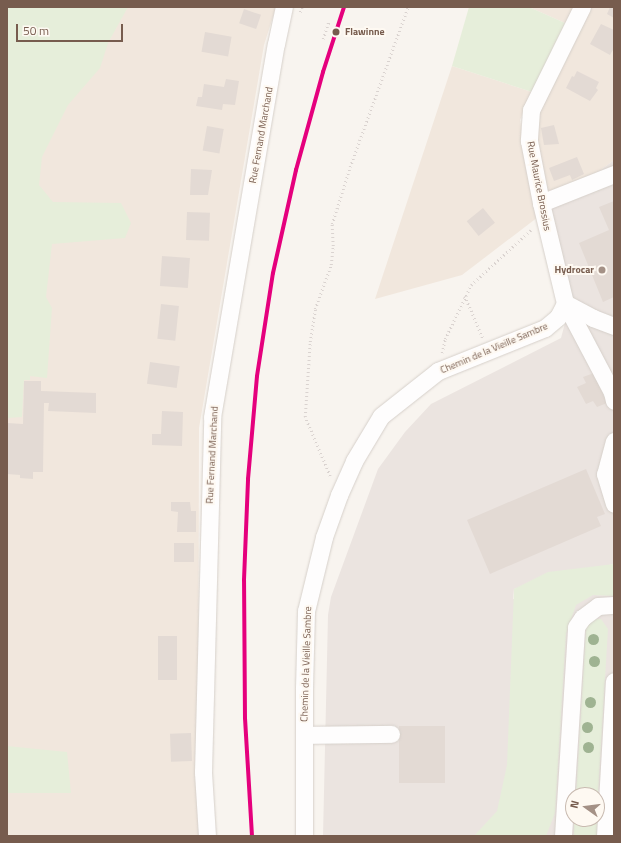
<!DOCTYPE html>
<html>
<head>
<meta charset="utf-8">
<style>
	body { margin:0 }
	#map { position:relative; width:621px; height:843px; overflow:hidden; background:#f8f4ef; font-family:"Titillium Web",sans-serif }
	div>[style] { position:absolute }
	.residential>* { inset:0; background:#f1e7dd }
	.industrial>* { inset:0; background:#ebe4e0 }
	.green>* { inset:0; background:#e6eeda; transform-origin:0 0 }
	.building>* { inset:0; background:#e3dad4; transform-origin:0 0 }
	.path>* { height:2.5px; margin-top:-1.25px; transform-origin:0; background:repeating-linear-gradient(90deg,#dad3d0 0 1px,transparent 0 4px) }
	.roads { filter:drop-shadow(0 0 1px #d6d0ca) drop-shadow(0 0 1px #d6d0ca) }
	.minor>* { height:17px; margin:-8.5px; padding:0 8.5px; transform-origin:8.5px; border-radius:8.5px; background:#fefdfd }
	.rail-1>* { height:4px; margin:-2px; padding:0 2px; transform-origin:2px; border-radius:2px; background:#e5007d }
	.trees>* { width:11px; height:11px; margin:-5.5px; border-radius:50%; background:#9fb392 }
	.dots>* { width:11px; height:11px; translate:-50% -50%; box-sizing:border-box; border:2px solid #fef9f2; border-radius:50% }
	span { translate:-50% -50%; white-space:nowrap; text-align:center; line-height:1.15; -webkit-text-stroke:4px #fef9f2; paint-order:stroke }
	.stop-label { font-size:10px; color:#775c4e; font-weight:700 }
	.left { translate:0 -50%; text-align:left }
	.street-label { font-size:10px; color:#775c4e }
	.poi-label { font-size:10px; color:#775c4e; font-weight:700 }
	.right { translate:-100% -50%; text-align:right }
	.frame { position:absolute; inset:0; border:8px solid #775c4e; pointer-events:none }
	.north { position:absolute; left:565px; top:787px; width:40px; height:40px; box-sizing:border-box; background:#fef9f2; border:1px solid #c8bab0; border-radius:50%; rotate:284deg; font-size:11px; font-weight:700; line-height:16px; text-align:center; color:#775c4e }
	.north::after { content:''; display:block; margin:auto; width:14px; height:18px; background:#a49186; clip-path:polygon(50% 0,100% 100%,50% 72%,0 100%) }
	.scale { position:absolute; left:16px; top:24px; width:107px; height:18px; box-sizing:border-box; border:2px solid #775c4e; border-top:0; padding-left:5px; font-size:12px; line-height:14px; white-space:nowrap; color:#775c4e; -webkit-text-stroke:3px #fef9f2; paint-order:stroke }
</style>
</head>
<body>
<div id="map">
	<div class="residential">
		<div style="clip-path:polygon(7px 7px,276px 7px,264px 45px,199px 428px,198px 822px,199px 836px,7px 836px)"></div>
		<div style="clip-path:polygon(529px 7px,574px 7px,565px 23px)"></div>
		<div style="clip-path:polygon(588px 7px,614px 7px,614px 160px,586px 181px,546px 193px,533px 142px,534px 116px)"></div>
		<div style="clip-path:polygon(452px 66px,532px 92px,520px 120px,527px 165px,538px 217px,462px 275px,375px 299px)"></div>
	</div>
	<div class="industrial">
		<div style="clip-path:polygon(evenodd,614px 160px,614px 564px,588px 569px,514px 589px,513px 599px,576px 594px,614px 596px,614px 836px,323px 836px,328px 615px,331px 597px,378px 469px,405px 432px,431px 404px,561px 338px,572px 297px,546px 193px,586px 181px,614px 160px,573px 795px,597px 795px,597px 819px,573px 819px,573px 795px)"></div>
	</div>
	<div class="green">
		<div style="clip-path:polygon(7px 7px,128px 7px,108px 43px,100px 68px,68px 105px,42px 157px,39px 185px,53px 202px,121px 203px,131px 223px,125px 238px,52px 244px,46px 297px,52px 308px,47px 378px,30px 376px,30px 380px,24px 380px,22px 417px,7px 418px)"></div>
		<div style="clip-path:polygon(469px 7px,529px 7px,565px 23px,532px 92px,452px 66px)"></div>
		<div style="clip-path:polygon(614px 564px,614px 596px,593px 595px,576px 605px,566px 634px,555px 813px,546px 836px,474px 836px,497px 811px,507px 765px,514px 589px,548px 572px)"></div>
		<div style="clip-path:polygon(592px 619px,601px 619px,608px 629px,597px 811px,597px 795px,576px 795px,586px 627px)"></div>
		<div style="clip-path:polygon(7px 746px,67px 752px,71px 793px,7px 793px)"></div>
		<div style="left:574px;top:819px;width:23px;height:17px"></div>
	</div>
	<div class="building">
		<div style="clip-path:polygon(610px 7px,614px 7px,614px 18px,607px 14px)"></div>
		<div style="left:244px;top:9px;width:18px;height:15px;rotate:19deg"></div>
		<div style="clip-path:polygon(601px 24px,614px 30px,614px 48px,610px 55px,590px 44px)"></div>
		<div style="left:205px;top:32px;width:27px;height:20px;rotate:10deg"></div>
		<div style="clip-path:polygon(577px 71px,599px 82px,596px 88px,598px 90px,590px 101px,566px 88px,572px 76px,574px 77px)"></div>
		<div style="clip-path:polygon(226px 79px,239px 81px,235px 105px,223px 104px,222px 110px,196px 106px,198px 97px,202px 97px,204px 84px,224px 87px)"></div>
		<div style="clip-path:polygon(554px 125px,559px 144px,544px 145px,541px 128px)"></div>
		<div style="left:207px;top:126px;width:17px;height:25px;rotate:10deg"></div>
		<div style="clip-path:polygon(577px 157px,584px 174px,572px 180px,570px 175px,554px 181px,549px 168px)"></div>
		<div style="clip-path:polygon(191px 169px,212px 170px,208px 195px,190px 195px)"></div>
		<div style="clip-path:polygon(614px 201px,614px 297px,603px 302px,579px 243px,609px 230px,599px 207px)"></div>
		<div style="left:483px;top:208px;width:19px;height:21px;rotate:51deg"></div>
		<div style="left:187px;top:212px;width:23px;height:28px;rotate:2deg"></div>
		<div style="left:162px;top:256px;width:28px;height:30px;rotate:4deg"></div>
		<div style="left:161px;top:304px;width:18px;height:35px;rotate:6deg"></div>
		<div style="left:150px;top:362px;width:30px;height:22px;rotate:8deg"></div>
		<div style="clip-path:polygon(594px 373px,607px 403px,597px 407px,593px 401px,586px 404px,577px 387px,586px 383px,583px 377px)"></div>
		<div style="clip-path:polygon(24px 381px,41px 381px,41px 391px,96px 393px,96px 413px,48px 411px,49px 403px,44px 403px,43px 472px,33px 472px,33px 479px,20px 478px,20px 475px,7px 474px,7px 423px,23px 424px)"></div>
		<div style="clip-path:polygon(162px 411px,183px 412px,182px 446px,152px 445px,152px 434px,161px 434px)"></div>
		<div style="clip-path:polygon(586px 469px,605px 514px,597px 517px,601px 526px,490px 574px,467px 520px)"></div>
		<div style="clip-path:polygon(171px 502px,190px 502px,191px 511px,196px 511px,196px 532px,177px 532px,178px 512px,171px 511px)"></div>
		<div style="left:174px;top:543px;width:20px;height:19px"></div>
		<div style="left:177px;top:636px;width:44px;height:19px;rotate:90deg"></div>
		<div style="left:399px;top:726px;width:46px;height:57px"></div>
		<div style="left:191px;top:733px;width:28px;height:21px;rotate:88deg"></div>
	</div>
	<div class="path">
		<div style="left:300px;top:12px;width:5px;rotate:-68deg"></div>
		<div style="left:323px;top:39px;width:19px;rotate:-72deg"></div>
		<div style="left:465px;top:296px;width:46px;rotate:66.8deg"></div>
		<div style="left:442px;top:353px;width:14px;rotate:-78deg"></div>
		<div style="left:445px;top:339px;width:60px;rotate:-64.3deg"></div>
		<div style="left:471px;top:285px;width:83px;rotate:-42.6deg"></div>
		<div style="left:330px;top:476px;width:64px;rotate:-113deg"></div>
		<div style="left:305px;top:417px;width:75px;rotate:-86.2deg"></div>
		<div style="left:310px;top:342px;width:33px;rotate:-81deg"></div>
		<div style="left:315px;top:309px;width:47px;rotate:-70deg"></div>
		<div style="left:331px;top:265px;width:19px;rotate:-84deg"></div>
		<div style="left:333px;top:246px;width:22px;rotate:-93deg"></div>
		<div style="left:332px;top:224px;width:60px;rotate:-72.5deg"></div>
		<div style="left:350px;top:167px;width:170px;rotate:-70.1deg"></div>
	</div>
	<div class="roads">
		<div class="minor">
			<div style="left:582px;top:7px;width:115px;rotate:116.3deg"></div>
			<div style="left:531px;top:110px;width:31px;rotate:94deg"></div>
			<div style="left:529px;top:141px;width:63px;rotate:79deg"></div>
			<div style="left:541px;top:203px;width:103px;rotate:76.5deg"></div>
			<div style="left:565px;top:303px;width:101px;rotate:62.2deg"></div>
			<div style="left:612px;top:392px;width:9px;rotate:77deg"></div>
			<div style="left:541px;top:203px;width:79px;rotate:-21.7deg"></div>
			<div style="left:565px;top:303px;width:32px;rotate:28deg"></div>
			<div style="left:593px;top:318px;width:22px;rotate:21deg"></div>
			<div style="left:614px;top:441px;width:34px;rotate:105deg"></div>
			<div style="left:605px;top:474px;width:31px;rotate:73deg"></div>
			<div style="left:304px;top:735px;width:87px;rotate:-0.7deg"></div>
			<div style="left:207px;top:836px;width:64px;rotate:-93.6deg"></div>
			<div style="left:203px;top:772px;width:355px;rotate:-88.5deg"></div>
			<div style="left:212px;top:417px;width:378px;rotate:-80.3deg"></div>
			<div style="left:276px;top:44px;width:38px;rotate:-78deg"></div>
			<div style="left:304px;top:836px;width:148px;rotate:-90deg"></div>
			<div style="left:304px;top:688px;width:77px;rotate:-88.5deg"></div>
			<div style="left:306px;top:611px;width:76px;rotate:-76.3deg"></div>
			<div style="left:324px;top:537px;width:45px;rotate:-70.3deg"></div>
			<div style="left:339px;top:495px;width:37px;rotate:-66deg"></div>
			<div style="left:354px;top:461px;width:52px;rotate:-59deg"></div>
			<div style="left:381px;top:416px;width:73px;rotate:-38.3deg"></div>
			<div style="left:438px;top:371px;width:115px;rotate:-21.9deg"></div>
			<div style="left:545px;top:328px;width:17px;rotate:-40deg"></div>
			<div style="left:558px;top:317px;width:16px;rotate:-63deg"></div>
			<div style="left:563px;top:836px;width:209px;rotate:-86.4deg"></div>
			<div style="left:576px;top:627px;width:11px;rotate:-56deg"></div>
			<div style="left:582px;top:618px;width:20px;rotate:-37deg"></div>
			<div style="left:598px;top:606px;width:16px;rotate:-4deg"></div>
			<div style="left:605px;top:836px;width:155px;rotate:-86.7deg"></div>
		</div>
	</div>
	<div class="rail-1">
		<div style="left:252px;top:836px;width:118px;rotate:-93.4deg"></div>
		<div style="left:245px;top:718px;width:138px;rotate:-90.4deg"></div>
		<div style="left:244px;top:580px;width:101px;rotate:-87.7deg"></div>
		<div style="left:248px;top:479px;width:103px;rotate:-85deg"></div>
		<div style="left:257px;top:376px;width:104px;rotate:-81.2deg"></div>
		<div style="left:273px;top:273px;width:106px;rotate:-77.4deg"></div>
		<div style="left:296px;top:170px;width:102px;rotate:-74.6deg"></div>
		<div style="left:323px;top:72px;width:68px;rotate:-72.1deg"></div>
	</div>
	<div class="trees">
		<div style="left:593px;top:639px"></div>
		<div style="left:594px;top:661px"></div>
		<div style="left:590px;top:702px"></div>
		<div style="left:587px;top:727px"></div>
		<div style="left:588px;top:747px"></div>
	</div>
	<div class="dots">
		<div style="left:336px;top:32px;background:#775c4e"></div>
		<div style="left:602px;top:270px;background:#a49186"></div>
	</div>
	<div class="stop-label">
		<span class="left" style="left:345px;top:32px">Flawinne</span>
	</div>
	<div class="street-label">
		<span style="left:261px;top:135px;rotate:-80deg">Rue Fernand Marchand</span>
		<span style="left:539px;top:186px;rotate:79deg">Rue Maurice Brossius</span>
		<span style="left:494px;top:348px;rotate:-23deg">Chemin de la Vieille Sambre</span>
		<span style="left:212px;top:455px;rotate:-87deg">Rue Fernand Marchand</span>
		<span style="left:306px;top:664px;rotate:-88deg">Chemin de la Vieille Sambre</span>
	</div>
	<div class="poi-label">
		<span class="right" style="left:594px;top:270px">Hydrocar</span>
	</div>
	<div class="frame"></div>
	<div class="north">N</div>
	<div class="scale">50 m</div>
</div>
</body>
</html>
